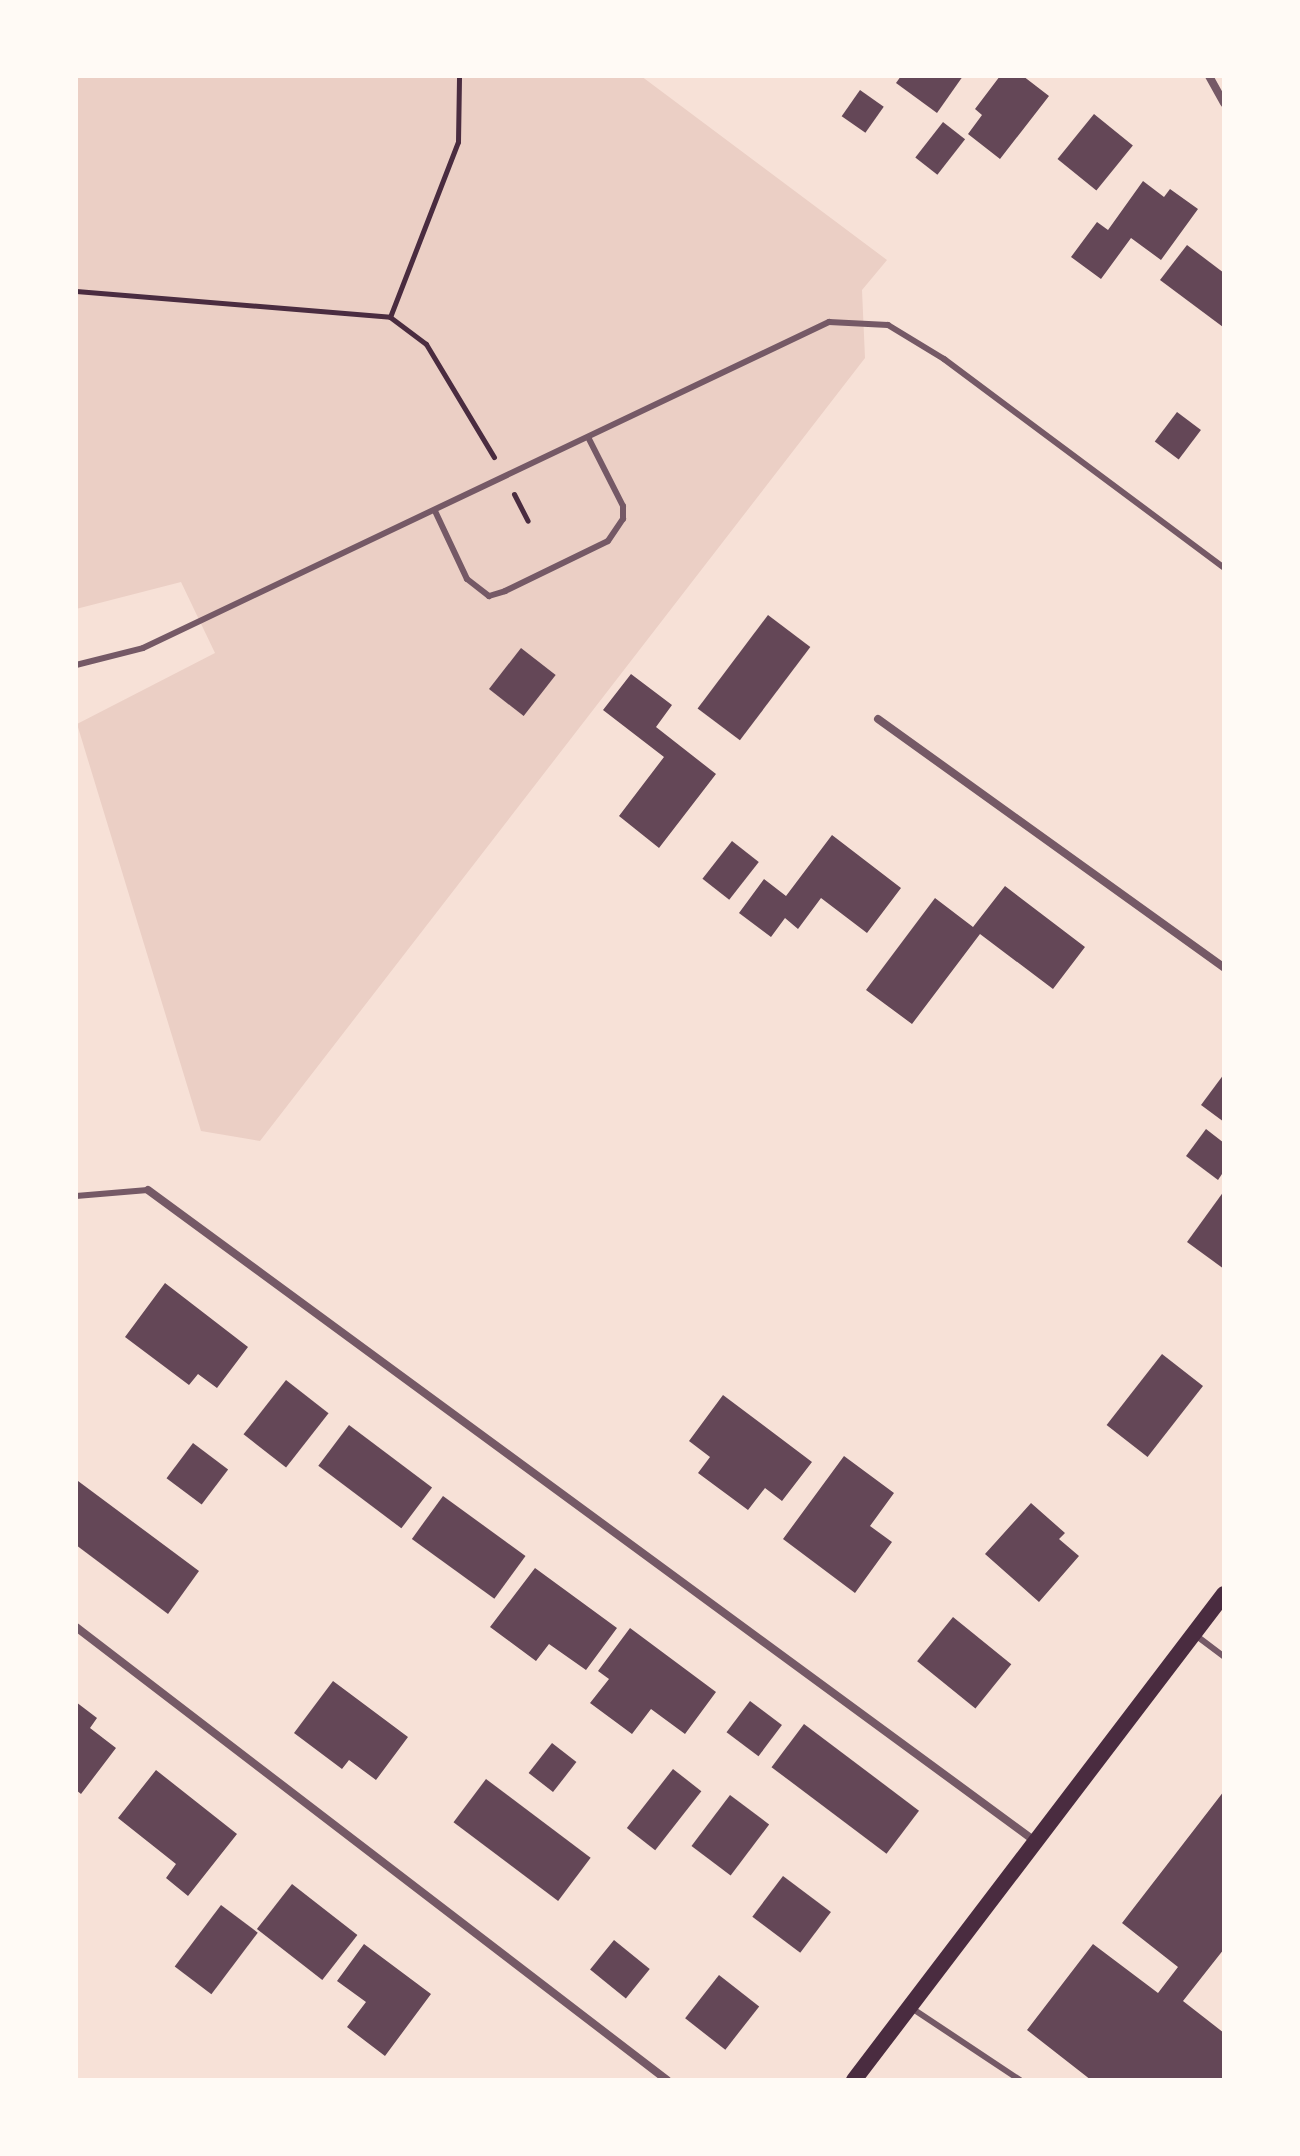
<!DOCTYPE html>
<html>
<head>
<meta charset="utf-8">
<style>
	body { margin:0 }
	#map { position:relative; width:1300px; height:2156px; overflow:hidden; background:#f7e1d7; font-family:"IBM Plex Serif",serif }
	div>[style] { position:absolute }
	.green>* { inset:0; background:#ebcfc5 }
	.building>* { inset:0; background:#644757; transform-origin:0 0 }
	.path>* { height:5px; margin:-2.5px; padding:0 2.5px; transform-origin:2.5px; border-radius:2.5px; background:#4a2c40 }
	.service>* { height:6px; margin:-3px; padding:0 3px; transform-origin:3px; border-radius:3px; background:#755966 }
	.minor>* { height:8px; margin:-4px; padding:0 4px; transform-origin:4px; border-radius:4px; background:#755966 }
	.secondary>* { height:16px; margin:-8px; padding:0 8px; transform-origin:8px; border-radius:8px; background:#4a2c40 }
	span { translate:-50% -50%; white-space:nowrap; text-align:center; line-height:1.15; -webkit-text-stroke:6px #fffaf5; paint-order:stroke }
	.frame { position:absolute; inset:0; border:78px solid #fffaf5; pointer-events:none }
</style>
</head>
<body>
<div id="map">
	<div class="green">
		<div style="clip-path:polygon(76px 76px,641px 76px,887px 260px,862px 290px,865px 358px,260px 1141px,201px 1131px,77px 724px,215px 653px,181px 582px,76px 609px)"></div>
	</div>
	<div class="building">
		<div style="clip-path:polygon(901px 76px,963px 76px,937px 113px,896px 83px)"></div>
		<div style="clip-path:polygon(1000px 76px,1023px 76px,1049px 96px,1000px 159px,968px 134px,982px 115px,975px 109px)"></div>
		<div style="left:860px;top:90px;width:29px;height:32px;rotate:35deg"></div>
		<div style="left:1094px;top:114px;width:50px;height:58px;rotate:39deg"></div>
		<div style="left:943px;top:122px;width:28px;height:45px;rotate:38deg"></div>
		<div style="clip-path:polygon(1143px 181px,1164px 197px,1170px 189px,1198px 209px,1161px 260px,1131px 238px,1101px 279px,1071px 257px,1097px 222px,1108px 230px)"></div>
		<div style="clip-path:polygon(1187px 245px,1224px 273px,1223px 327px,1160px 280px)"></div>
		<div style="left:1177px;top:412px;width:30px;height:37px;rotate:37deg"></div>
		<div style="left:768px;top:615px;width:53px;height:117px;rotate:37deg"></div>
		<div style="left:521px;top:648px;width:44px;height:52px;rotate:38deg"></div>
		<div style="clip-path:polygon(631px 674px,672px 705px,656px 727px,716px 774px,659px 848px,619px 816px,664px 757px,603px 710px)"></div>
		<div style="clip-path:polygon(832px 835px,901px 888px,867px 933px,821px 898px,798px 929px,785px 918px,771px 937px,739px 913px,764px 879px,786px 896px)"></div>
		<div style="left:732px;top:841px;width:34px;height:48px;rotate:38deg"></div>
		<div style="clip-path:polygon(1005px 886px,1085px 947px,1053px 989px,980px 934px,912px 1024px,866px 990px,935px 898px,973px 927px)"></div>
		<div style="clip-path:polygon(1224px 1074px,1224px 1122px,1201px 1105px)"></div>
		<div style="clip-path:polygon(1206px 1129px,1224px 1143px,1224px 1171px,1218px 1180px,1186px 1156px)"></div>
		<div style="clip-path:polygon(1224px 1191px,1224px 1269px,1187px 1242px)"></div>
		<div style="clip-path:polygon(165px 1283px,248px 1347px,217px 1388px,198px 1374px,189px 1385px,125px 1337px)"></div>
		<div style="left:1162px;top:1354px;width:52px;height:90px;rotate:38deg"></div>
		<div style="left:286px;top:1380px;width:54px;height:69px;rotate:38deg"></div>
		<div style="clip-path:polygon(723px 1395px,812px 1462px,782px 1501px,765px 1488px,748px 1510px,698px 1473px,710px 1457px,689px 1441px)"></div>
		<div style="left:349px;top:1425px;width:104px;height:51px;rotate:37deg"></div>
		<div style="left:193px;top:1443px;width:44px;height:44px;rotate:37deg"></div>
		<div style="clip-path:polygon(844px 1456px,894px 1493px,870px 1526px,892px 1542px,855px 1593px,783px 1539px)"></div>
		<div style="clip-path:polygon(78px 1481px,199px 1571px,168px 1614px,76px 1545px)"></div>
		<div style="left:443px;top:1496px;width:102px;height:53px;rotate:36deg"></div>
		<div style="clip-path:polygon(1031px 1503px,1065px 1533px,1059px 1539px,1079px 1556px,1039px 1602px,985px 1554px)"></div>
		<div style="clip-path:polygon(535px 1568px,617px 1628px,586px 1670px,549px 1644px,536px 1661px,490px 1627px)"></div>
		<div style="left:953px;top:1617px;width:75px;height:57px;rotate:39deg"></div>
		<div style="clip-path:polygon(630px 1628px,716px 1692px,685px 1734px,651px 1709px,632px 1734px,590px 1703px,609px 1679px,598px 1671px)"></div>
		<div style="clip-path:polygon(333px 1681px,408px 1737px,376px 1780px,349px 1760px,342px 1769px,294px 1733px)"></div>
		<div style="left:750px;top:1701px;width:40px;height:39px;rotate:37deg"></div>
		<div style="clip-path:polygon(76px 1702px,97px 1718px,90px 1728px,116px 1748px,81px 1794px,76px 1790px)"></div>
		<div style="left:804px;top:1724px;width:144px;height:54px;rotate:37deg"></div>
		<div style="left:552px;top:1743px;width:31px;height:38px;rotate:38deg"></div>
		<div style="left:673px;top:1769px;width:36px;height:75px;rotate:38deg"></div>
		<div style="clip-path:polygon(156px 1770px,237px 1834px,188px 1896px,166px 1878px,176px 1864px,118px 1818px)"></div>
		<div style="left:486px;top:1779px;width:131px;height:54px;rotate:37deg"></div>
		<div style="clip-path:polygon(1224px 1791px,1224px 1949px,1183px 2001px,1224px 2033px,1224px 2080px,1091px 2080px,1027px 2030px,1093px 1944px,1158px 1993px,1178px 1967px,1122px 1923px)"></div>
		<div style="left:730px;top:1795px;width:49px;height:64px;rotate:37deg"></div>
		<div style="left:783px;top:1876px;width:60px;height:51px;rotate:37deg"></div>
		<div style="left:292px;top:1884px;width:83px;height:57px;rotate:38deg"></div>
		<div style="left:221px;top:1905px;width:46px;height:77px;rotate:37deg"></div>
		<div style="left:614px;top:1940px;width:46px;height:38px;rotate:39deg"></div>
		<div style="clip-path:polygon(364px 1944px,431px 1994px,385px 2056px,347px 2027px,366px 2002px,337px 1981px)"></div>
		<div style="left:719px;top:1975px;width:51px;height:55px;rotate:38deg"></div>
	</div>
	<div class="path">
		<div style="left:76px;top:291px;width:315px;rotate:4.7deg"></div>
		<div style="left:390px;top:317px;width:45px;rotate:36.9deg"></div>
		<div style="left:426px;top:344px;width:132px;rotate:59deg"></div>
		<div style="left:390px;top:317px;width:188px;rotate:-68.8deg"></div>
		<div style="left:458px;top:142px;width:66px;rotate:-89.1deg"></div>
		<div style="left:514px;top:494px;width:30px;rotate:63deg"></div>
	</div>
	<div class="service">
		<div style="left:435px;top:511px;width:75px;rotate:64.8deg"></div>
		<div style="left:467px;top:579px;width:28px;rotate:38deg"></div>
		<div style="left:489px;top:596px;width:17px;rotate:-17deg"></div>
		<div style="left:505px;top:591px;width:114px;rotate:-25.9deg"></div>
		<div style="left:608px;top:541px;width:27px;rotate:-56deg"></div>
		<div style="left:623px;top:519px;width:13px;rotate:-90deg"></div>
		<div style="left:623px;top:506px;width:75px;rotate:-116.9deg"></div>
		<div style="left:76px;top:665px;width:69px;rotate:-14.2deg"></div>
		<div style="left:143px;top:648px;width:760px;rotate:-25.42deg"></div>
		<div style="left:829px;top:322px;width:59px;rotate:2.9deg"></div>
		<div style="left:888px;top:325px;width:66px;rotate:31.3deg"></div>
		<div style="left:944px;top:359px;width:349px;rotate:36.7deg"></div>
		<div style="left:76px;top:1196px;width:72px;rotate:-4.8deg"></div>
		<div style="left:1194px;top:1634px;width:38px;rotate:37deg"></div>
		<div style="left:910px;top:2007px;width:132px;rotate:33.6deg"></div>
	</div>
	<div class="minor">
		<div style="left:1209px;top:76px;width:31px;rotate:61deg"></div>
		<div style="left:878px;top:719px;width:426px;rotate:35.7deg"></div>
		<div style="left:148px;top:1190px;width:1100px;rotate:36.28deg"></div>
		<div style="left:76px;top:1627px;width:745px;rotate:37.47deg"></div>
	</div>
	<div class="secondary">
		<div style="left:854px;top:2080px;width:611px;rotate:-52.72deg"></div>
	</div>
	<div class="frame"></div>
</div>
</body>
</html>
